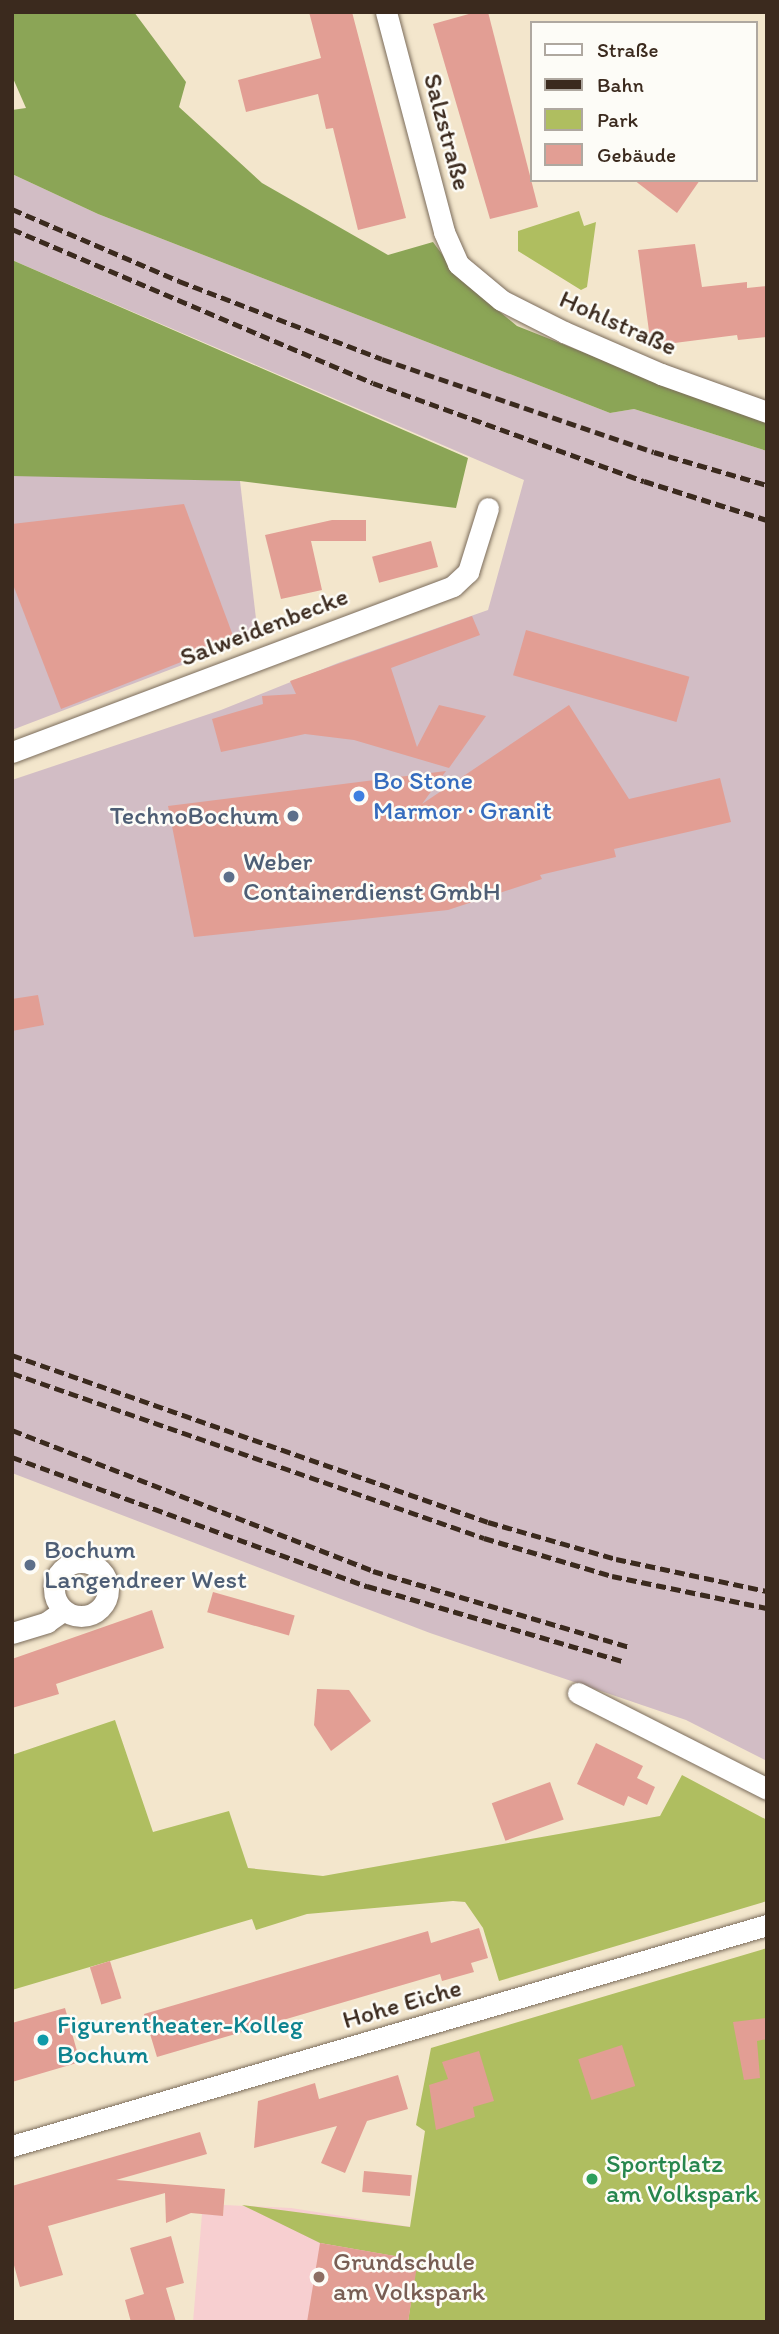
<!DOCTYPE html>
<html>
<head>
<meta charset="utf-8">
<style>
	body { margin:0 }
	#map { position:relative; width:779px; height:2334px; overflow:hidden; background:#f3e6cc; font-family:Itim,sans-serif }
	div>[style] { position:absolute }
	.built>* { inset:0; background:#f7cfd0 }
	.industrial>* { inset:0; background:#d2bdc5 }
	.green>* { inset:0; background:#afbe60 }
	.forest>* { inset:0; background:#8ba556 }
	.building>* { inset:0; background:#e29e94; transform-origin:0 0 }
	.roads { filter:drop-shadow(0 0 2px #7b6c5b) drop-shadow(0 0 2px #7b6c5b) }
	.street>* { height:21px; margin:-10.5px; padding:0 10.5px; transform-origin:10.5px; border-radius:10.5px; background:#fff }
	.street>.ring { margin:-10.5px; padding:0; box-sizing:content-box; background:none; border:21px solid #fff; border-radius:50% }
	.rail>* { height:5px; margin-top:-2.5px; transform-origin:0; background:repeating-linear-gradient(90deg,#3b2a1e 0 10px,transparent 0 15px) }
	.dots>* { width:19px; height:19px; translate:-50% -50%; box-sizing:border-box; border:4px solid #fdfcf7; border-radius:50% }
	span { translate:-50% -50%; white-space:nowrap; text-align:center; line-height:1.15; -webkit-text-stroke:5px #fdfcf7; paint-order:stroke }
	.street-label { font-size:26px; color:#3b2a1e }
	.shop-label { font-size:26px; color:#366cbe }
	.left { translate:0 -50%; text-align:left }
	.service-label { font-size:26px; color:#4e5e75 }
	.right { translate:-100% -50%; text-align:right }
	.culture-label { font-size:26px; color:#0d838f }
	.leisure-label { font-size:26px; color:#27864d }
	.education-label { font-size:26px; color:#785e54 }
	.frame { position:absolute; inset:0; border:14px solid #3b2a1e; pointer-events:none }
	.legend { position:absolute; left:530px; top:21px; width:228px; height:161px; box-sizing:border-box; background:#fdfcf7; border:2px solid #afa8a0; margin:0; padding:9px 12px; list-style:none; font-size:21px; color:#3b2a1e }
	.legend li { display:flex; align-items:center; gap:14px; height:35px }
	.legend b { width:35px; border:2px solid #afa8a0 }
</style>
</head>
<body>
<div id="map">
	<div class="built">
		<div style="clip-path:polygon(224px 2205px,291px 2208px,437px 2231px,445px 2322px,193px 2322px,202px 2214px,223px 2215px)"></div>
	</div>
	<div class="industrial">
		<div style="clip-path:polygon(12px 174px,98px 214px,610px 413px,634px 409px,767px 451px,767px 1761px,686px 1720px,430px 1633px,12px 1473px,12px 780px,221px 710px,338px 663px,488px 610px,524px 480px,12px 260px)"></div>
		<div style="clip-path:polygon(41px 474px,240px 481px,258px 636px,12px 730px,12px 476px)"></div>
	</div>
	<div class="green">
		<div style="clip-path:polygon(579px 211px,584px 226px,596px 222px,587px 287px,581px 290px,518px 251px,518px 231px)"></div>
		<div style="clip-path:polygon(115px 1720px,153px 1832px,229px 1811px,248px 1868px,323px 1876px,660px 1816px,682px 1775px,767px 1820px,767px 1901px,499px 1981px,483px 1928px,465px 1902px,453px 1901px,307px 1914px,256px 1930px,252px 1919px,12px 1990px,12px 1755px)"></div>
		<div style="clip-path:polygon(767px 1948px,767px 2322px,408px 2322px,417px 2260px,320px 2243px,242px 2205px,410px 2227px,425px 2131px,416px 2125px,431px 2048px)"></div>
	</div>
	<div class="forest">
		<div style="clip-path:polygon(12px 12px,134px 12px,186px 82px,179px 107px,262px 183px,388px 255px,433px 242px,461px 280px,517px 326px,633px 372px,767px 415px,767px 451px,634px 409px,610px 413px,98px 214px,12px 174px,12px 110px,26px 108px,12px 76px)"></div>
		<div style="clip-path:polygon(12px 260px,468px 458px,456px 508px,240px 481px,12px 476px)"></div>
	</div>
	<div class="building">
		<div style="clip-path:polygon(309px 12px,352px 12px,406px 218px,358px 230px,333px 128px,326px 129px,318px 94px,246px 112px,238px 80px,321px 58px)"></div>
		<div style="clip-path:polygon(476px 12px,488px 12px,538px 207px,490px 219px,433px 24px)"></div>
		<div style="clip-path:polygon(634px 180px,700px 180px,677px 213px)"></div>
		<div style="clip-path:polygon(695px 244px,702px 287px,747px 282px,747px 288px,767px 286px,767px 337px,738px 340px,737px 335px,651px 346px,638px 250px)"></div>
		<div style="clip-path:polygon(184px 504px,235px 641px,61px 709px,12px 582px,12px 524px)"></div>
		<div style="clip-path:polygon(332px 520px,366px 520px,366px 541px,311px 541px,322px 590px,281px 599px,265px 535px)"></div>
		<div style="left:431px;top:541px;width:27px;height:61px;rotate:75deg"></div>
		<div style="clip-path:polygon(472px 616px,480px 635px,391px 668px,417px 747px,439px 705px,486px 716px,449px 768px,354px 740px,305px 734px,221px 752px,212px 719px,263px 704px,262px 696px,296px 694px,290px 681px)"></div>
		<div style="left:526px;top:630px;width:170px;height:47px;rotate:16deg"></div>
		<div style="clip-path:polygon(569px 705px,629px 799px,720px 778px,731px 822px,614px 849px,616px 857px,540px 875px,542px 879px,448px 910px,194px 937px,168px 806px,446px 771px,422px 804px)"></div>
		<div style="clip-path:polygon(38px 995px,44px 1025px,12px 1031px,12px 999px)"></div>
		<div style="left:213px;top:1592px;width:85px;height:21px;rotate:16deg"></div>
		<div style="clip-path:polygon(152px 1610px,164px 1648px,56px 1684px,59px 1694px,12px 1708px,12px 1659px)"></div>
		<div style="clip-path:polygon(317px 1689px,349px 1690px,371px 1721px,331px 1751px,314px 1725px)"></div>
		<div style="clip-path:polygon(596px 1743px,643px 1766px,637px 1778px,655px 1787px,647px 1805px,628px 1796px,624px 1806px,577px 1784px)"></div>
		<div style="left:550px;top:1782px;width:40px;height:62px;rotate:70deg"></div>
		<div style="clip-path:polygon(479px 1928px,488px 1958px,471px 1963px,474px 1972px,442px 1981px,440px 1974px,157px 2057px,144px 2014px,428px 1931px,431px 1943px)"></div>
		<div style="left:110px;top:1961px;width:39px;height:21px;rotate:73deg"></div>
		<div style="clip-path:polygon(65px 2008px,80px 2062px,12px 2082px,12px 2023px)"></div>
		<div style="clip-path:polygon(767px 2018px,767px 2039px,757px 2041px,760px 2078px,744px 2080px,733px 2022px)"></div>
		<div style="left:622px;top:2045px;width:43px;height:46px;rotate:72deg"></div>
		<div style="clip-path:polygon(479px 2051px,494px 2101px,473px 2107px,475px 2117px,436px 2130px,429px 2085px,448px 2079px,442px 2062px)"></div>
		<div style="clip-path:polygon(398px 2075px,408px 2109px,367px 2121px,345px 2173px,321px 2163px,337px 2126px,254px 2148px,258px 2101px,315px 2083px,319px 2099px)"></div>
		<div style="clip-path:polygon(200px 2132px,207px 2154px,116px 2180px,225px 2189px,223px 2216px,191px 2213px,166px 2223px,165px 2193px,48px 2226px,63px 2275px,20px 2287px,12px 2258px,12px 2186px)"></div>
		<div style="left:364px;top:2171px;width:48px;height:21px;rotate:5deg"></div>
		<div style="clip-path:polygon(171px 2236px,184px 2283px,166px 2288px,176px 2322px,131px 2322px,125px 2300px,144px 2294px,130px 2248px)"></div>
		<div style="clip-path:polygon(320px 2243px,418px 2260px,408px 2322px,307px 2322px)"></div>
	</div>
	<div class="roads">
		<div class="street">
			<div style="left:386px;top:12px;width:228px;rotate:75.2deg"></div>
			<div style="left:444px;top:232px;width:35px;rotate:66deg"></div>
			<div style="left:458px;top:264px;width:56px;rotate:39.9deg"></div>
			<div style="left:501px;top:300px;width:71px;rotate:26.9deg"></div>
			<div style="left:564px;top:332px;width:106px;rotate:23.4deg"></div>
			<div style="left:661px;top:374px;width:113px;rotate:19.7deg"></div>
			<div style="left:12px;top:752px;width:471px;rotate:-20.6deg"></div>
			<div style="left:453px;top:586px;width:21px;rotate:-43deg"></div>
			<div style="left:468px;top:572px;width:67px;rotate:-72.6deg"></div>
			<div class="ring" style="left:54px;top:1562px;width:33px;height:33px"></div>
			<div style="left:12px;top:1633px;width:37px;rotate:-17deg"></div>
			<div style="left:47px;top:1622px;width:19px;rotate:-35deg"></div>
			<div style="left:578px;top:1693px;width:212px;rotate:26.9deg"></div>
			<div style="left:12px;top:2146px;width:787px;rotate:-16.32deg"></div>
		</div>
	</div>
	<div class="rail">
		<div style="left:12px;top:209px;width:182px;rotate:23.3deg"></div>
		<div style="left:179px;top:281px;width:217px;rotate:21deg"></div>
		<div style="left:382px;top:359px;width:287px;rotate:18.9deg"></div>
		<div style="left:654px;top:452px;width:118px;rotate:16.3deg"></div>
		<div style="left:12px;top:229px;width:392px;rotate:23.1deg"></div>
		<div style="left:373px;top:383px;width:288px;rotate:19.9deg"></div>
		<div style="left:644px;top:481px;width:129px;rotate:17.6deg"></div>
		<div style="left:12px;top:1355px;width:504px;rotate:19.33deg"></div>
		<div style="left:488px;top:1522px;width:133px;rotate:16.1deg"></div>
		<div style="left:616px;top:1559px;width:154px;rotate:12deg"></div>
		<div style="left:12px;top:1373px;width:500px;rotate:19.27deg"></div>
		<div style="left:484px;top:1538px;width:134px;rotate:16.5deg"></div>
		<div style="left:612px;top:1576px;width:158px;rotate:11.7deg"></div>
		<div style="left:12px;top:1430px;width:388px;rotate:21.3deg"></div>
		<div style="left:373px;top:1571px;width:267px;rotate:16.5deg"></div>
		<div style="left:12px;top:1457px;width:378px;rotate:20deg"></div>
		<div style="left:367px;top:1586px;width:269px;rotate:16.4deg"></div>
	</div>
	<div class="dots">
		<div style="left:359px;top:796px;background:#3f7fe0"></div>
		<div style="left:293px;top:816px;background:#5c6f8a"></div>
		<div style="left:229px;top:877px;background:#5c6f8a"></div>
		<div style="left:30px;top:1565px;background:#5c6f8a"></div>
		<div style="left:43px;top:2040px;background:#0f9aa8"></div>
		<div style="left:592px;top:2179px;background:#2e9e5b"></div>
		<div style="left:319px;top:2277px;background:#8d6e63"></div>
	</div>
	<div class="street-label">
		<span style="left:447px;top:132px;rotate:75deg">Salzstraße</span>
		<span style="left:618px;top:323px;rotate:24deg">Hohlstraße</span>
		<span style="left:264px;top:627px;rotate:-21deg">Salweidenbecke</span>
		<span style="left:402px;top:2004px;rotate:-16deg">Hohe Eiche</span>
	</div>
	<div class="shop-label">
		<span class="left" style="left:373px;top:796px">Bo Stone<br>Marmor · Granit</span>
	</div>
	<div class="service-label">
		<span class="right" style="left:279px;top:816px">TechnoBochum</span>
		<span class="left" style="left:243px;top:877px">Weber<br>Containerdienst GmbH</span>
		<span class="left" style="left:44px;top:1565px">Bochum<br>Langendreer West</span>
	</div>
	<div class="culture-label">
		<span class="left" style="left:57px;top:2040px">Figurentheater-Kolleg<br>Bochum</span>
	</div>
	<div class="leisure-label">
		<span class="left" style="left:606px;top:2179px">Sportplatz<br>am Volkspark</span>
	</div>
	<div class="education-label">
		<span class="left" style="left:333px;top:2277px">Grundschule<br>am Volkspark</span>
	</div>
	<div class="frame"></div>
	<ul class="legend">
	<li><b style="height:9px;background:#fff"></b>Straße</li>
	<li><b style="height:9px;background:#3b2a1e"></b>Bahn</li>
	<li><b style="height:19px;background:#afbe60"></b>Park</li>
	<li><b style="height:19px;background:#e29e94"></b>Gebäude</li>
	</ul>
</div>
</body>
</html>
